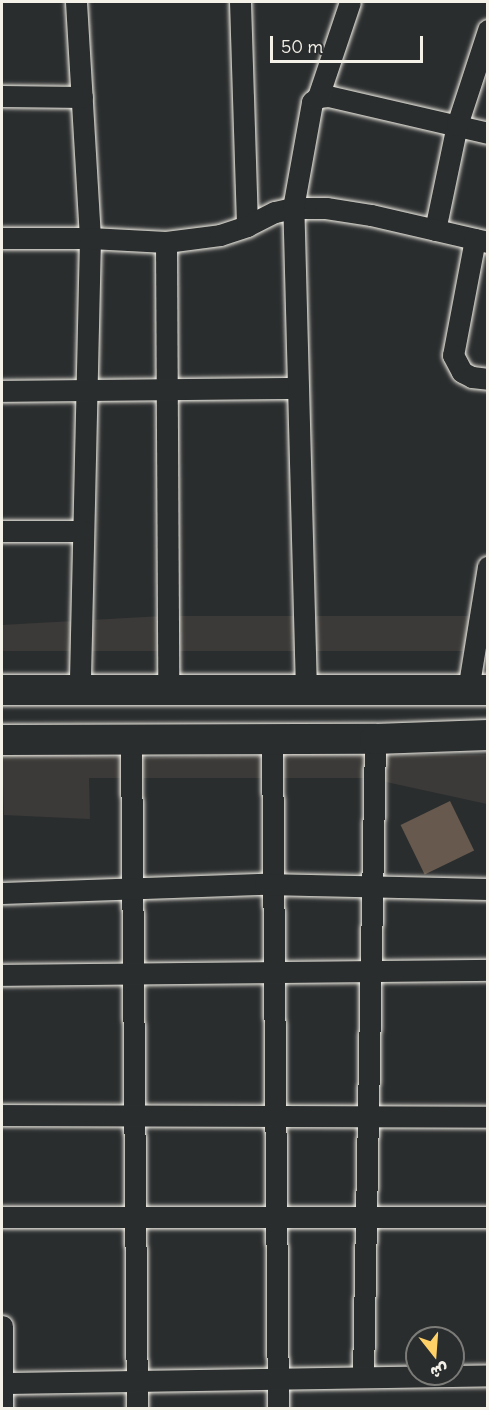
<!DOCTYPE html>
<html>
<head>
<meta charset="utf-8">
<style>
	body { margin:0 }
	#map { position:relative; width:489px; height:1410px; overflow:hidden; background:#2a2d2e; font-family:Delius,"Playpen Sans Arabic",sans-serif }
	div>[style] { position:absolute }
	.built>* { inset:0; background:#3c3a38 }
	.building>* { inset:0; background:#67594e; transform-origin:0 0 }
	.roads { filter:drop-shadow(0 0 2px #f4f1e8) drop-shadow(0 0 2px #f4f1e8) }
	.minor>* { height:21px; margin:-10.5px; padding:0 10.5px; transform-origin:10.5px; border-radius:10.5px; background:#2a2d2e }
	.secondary>* { height:30px; margin:-15px; padding:0 15px; transform-origin:15px; border-radius:15px; background:#2a2d2e }
	span { translate:-50% -50%; white-space:nowrap; text-align:center; line-height:1.15; -webkit-text-stroke:6px #2a2d2e; paint-order:stroke }
	.frame { position:absolute; inset:0; border:3px solid #f4f1e8; pointer-events:none }
	.north { position:absolute; left:405px; top:1326px; width:60px; height:60px; box-sizing:border-box; background:#2a2d2e; border:2px solid #7b7b78; border-radius:50%; rotate:163deg; font-size:16px; font-weight:700; line-height:24px; text-align:center; color:#f4f1e8 }
	.north::after { content:''; display:block; margin:auto; width:21px; height:27px; background:#ffd166; clip-path:polygon(50% 0,100% 100%,50% 72%,0 100%) }
	.scale { position:absolute; left:270px; top:36px; width:153px; height:27px; box-sizing:border-box; border:3px solid #f4f1e8; border-top:0; padding-left:8px; font-size:18px; line-height:21px; white-space:nowrap; color:#f4f1e8; -webkit-text-stroke:4px #2a2d2e; paint-order:stroke }
</style>
</head>
<body>
<div id="map">
	<div class="built">
		<div style="clip-path:polygon(163px 616px,487px 616px,487px 651px,2px 651px,2px 625px)"></div>
		<div style="clip-path:polygon(2px 753px,141px 758px,284px 754px,487px 755px,487px 804px,368px 778px,89px 778px,90px 819px,4px 815px)"></div>
	</div>
	<div class="building">
		<div style="left:450px;top:801px;width:55px;height:55px;rotate:64deg"></div>
	</div>
	<div class="roads">
		<div class="minor">
			<div style="left:76px;top:2px;width:236px;rotate:86.6deg"></div>
			<div style="left:90px;top:238px;width:453px;rotate:91.3deg"></div>
			<div style="left:240px;top:2px;width:224px;rotate:88.2deg"></div>
			<div style="left:2px;top:96px;width:80px;rotate:0.7deg"></div>
			<div style="left:318px;top:97px;width:10px;rotate:-6deg"></div>
			<div style="left:328px;top:96px;width:164px;rotate:13deg"></div>
			<div style="left:435px;top:230px;width:107px;rotate:-78.2deg"></div>
			<div style="left:457px;top:125px;width:100px;rotate:-71.9deg"></div>
			<div style="left:2px;top:238px;width:88px"></div>
			<div style="left:90px;top:238px;width:76px;rotate:3deg"></div>
			<div style="left:166px;top:242px;width:54px;rotate:-7.4deg"></div>
			<div style="left:220px;top:235px;width:28px;rotate:-18deg"></div>
			<div style="left:247px;top:226px;width:31px;rotate:-27deg"></div>
			<div style="left:275px;top:212px;width:18px;rotate:-13deg"></div>
			<div style="left:293px;top:208px;width:33px"></div>
			<div style="left:326px;top:208px;width:46px;rotate:8.8deg"></div>
			<div style="left:371px;top:215px;width:120px;rotate:13deg"></div>
			<div style="left:475px;top:239px;width:118px;rotate:100.7deg"></div>
			<div style="left:453px;top:355px;width:19px;rotate:62deg"></div>
			<div style="left:462px;top:372px;width:11px;rotate:27deg"></div>
			<div style="left:472px;top:377px;width:16px;rotate:7deg"></div>
			<div style="left:166px;top:242px;width:449px;rotate:89.7deg"></div>
			<div style="left:2px;top:391px;width:296px;rotate:-0.6deg"></div>
			<div style="left:2px;top:531px;width:81px"></div>
			<div style="left:468px;top:690px;width:125px;rotate:-80.8deg"></div>
			<div style="left:306px;top:691px;width:483px;rotate:-91.5deg"></div>
			<div style="left:293px;top:208px;width:108px;rotate:-79.8deg"></div>
			<div style="left:312px;top:102px;width:8px;rotate:-40deg"></div>
			<div style="left:318px;top:97px;width:100px;rotate:-71.4deg"></div>
			<div style="left:272px;top:738px;width:670px;rotate:89.49deg"></div>
			<div style="left:131px;top:740px;width:668px;rotate:89.49deg"></div>
			<div style="left:2px;top:893px;width:263px;rotate:-2deg"></div>
			<div style="left:265px;top:884px;width:223px;rotate:1.3deg"></div>
			<div style="left:2px;top:975px;width:486px;rotate:-0.6deg"></div>
			<div style="left:2px;top:1115px;width:486px;rotate:0.2deg"></div>
			<div style="left:2px;top:1217px;width:486px"></div>
			<div style="left:2px;top:1326px;width:82px;rotate:90deg"></div>
			<div style="left:363px;top:1377px;width:638px;rotate:-88.92deg"></div>
			<div style="left:2px;top:1383px;width:486px;rotate:-0.9deg"></div>
		</div>
		<div class="secondary">
			<div style="left:2px;top:690px;width:486px"></div>
			<div style="left:2px;top:740px;width:373px;rotate:-0.2deg"></div>
			<div style="left:375px;top:739px;width:113px;rotate:-2deg"></div>
		</div>
	</div>
	<div class="frame"></div>
	<div class="north">ش</div>
	<div class="scale">50 m</div>
</div>
</body>
</html>
